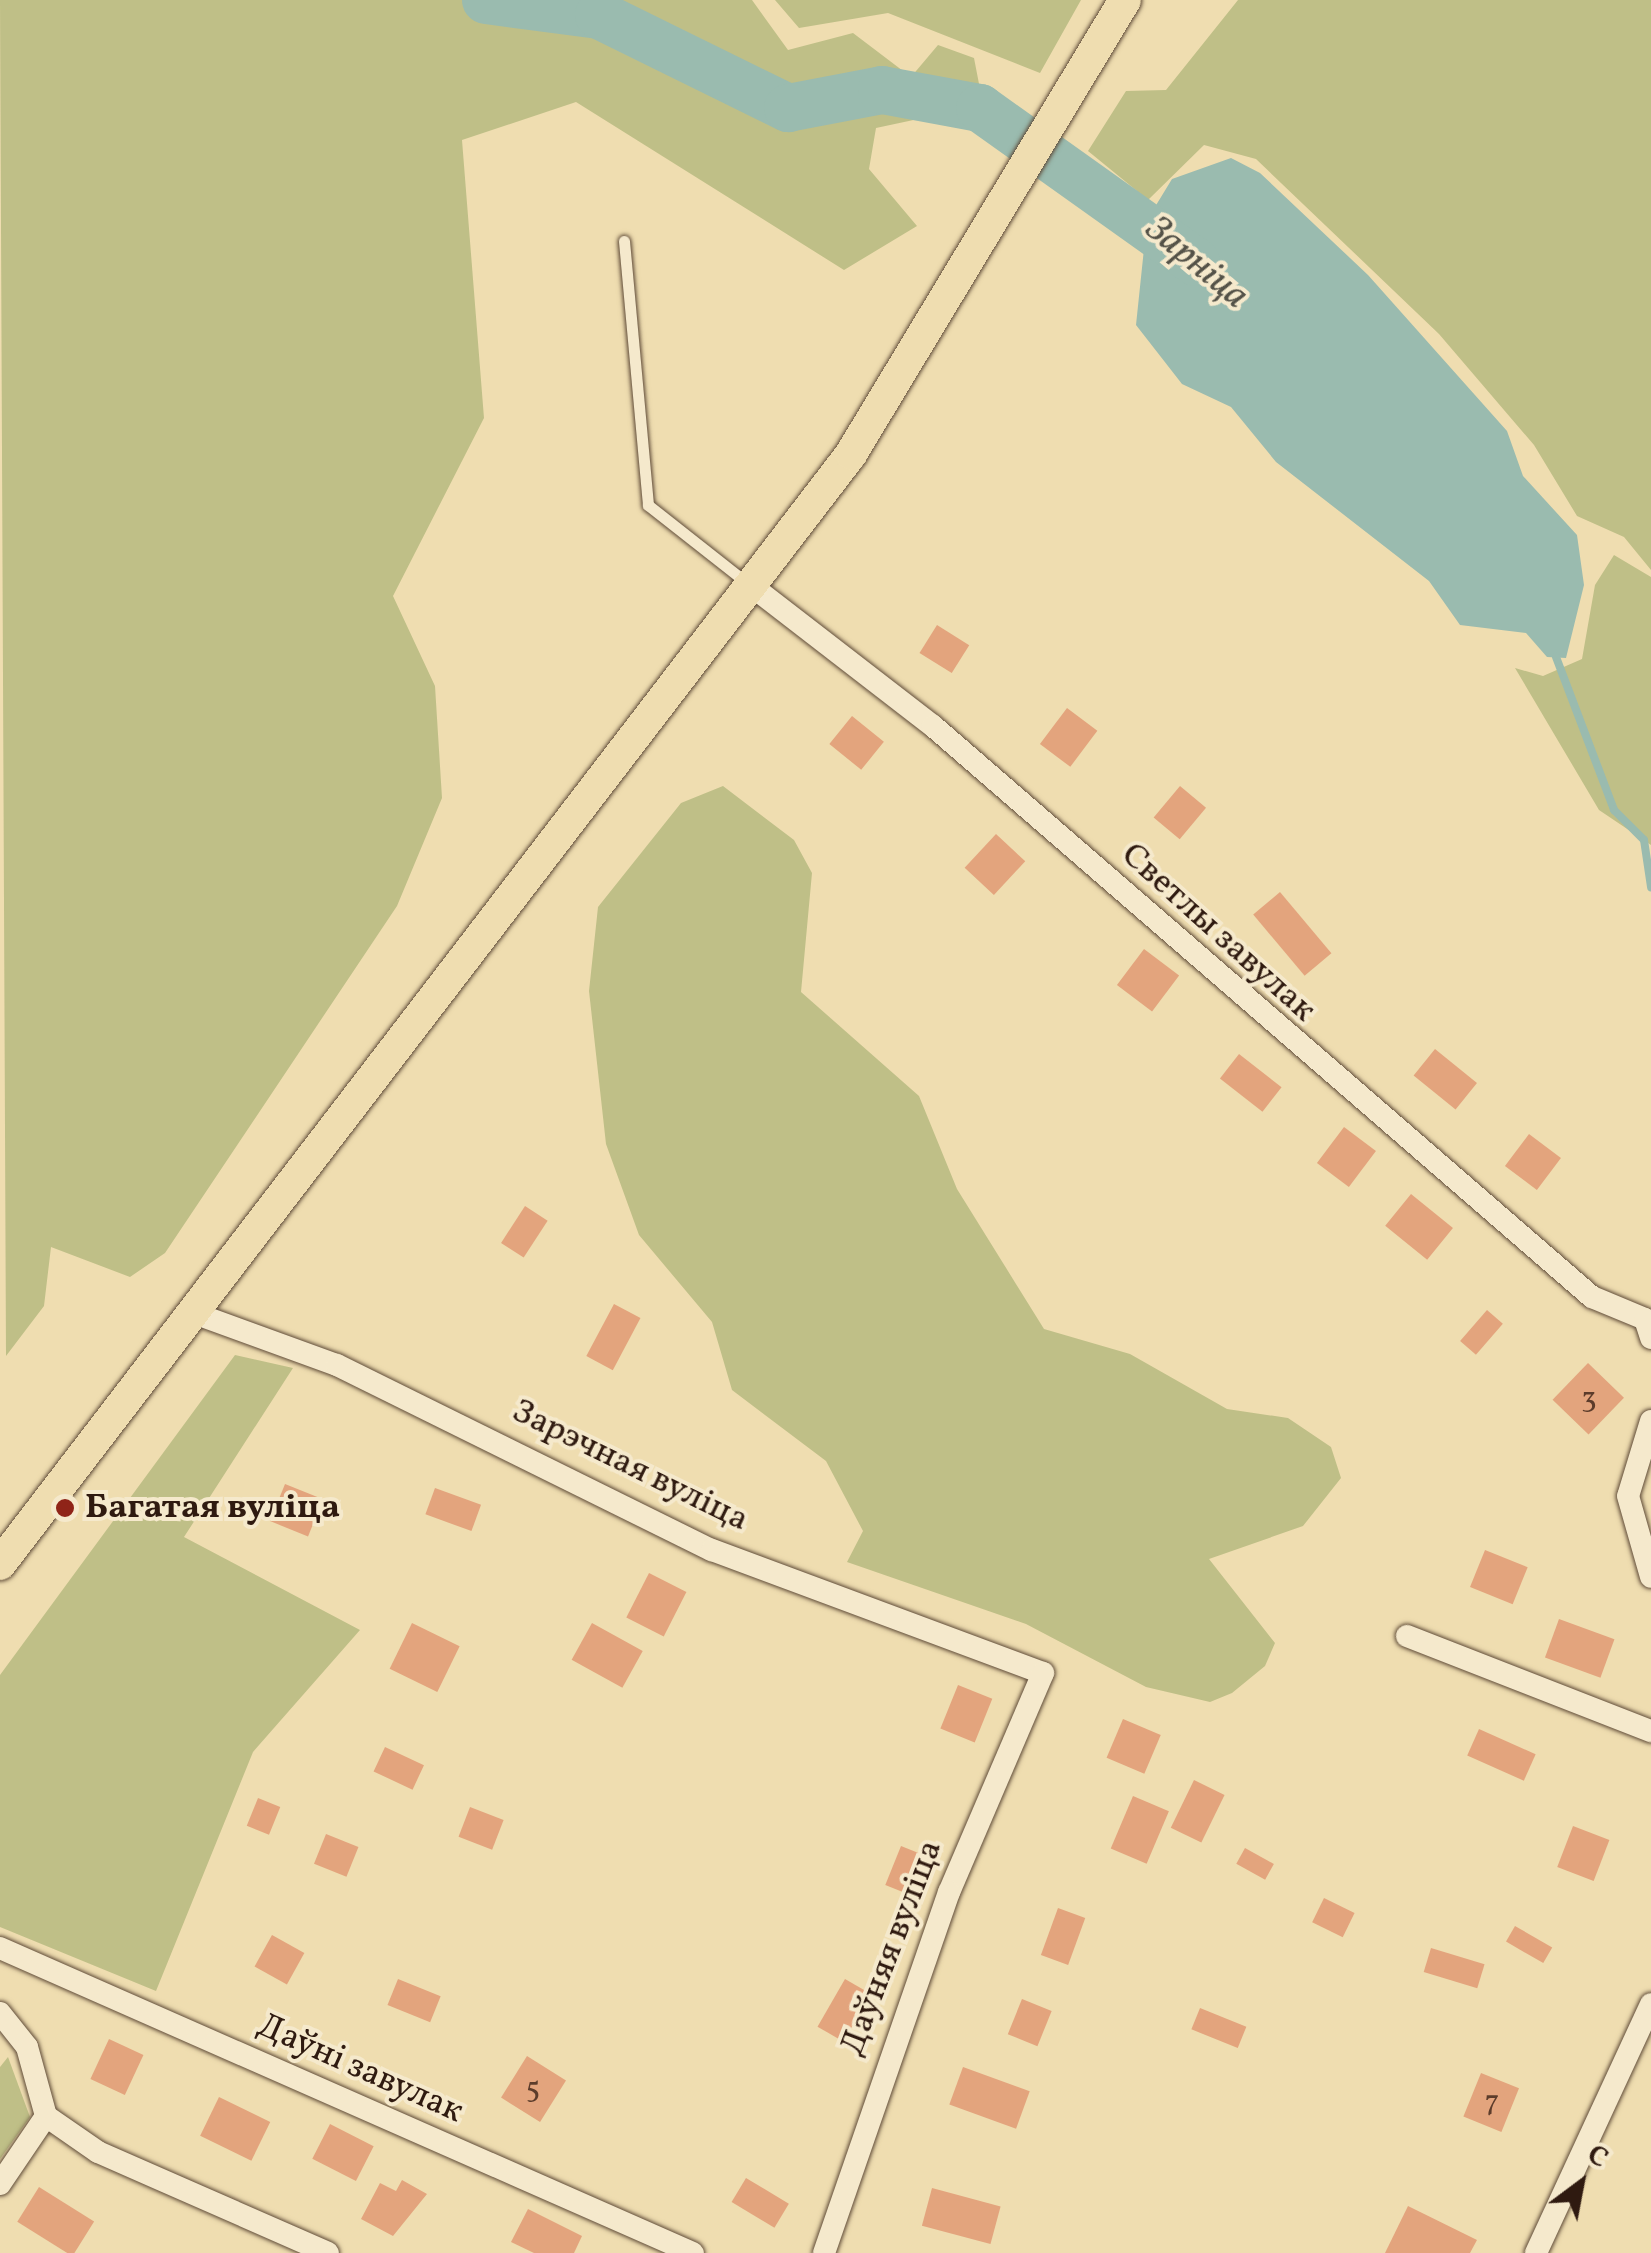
<!DOCTYPE html>
<html>
<head>
<meta charset="utf-8">
<style>
	body { margin:0 }
	#map { position:relative; width:1651px; height:2253px; overflow:hidden; background:#efddb0; font-family:Vollkorn,serif }
	div>[style] { position:absolute }
	.green>* { inset:0; background:#bfbf87 }
	.water>* { inset:0; background:#9abbaf }
	.stream>* { height:8px; margin:-4px; padding:0 4px; transform-origin:4px; border-radius:4px; background:#9abbaf }
	.river>* { height:48px; margin:-24px; padding:0 24px; transform-origin:24px; border-radius:24px; background:#9abbaf }
	.building>* { inset:0; background:#e3a47d; transform-origin:0 0 }
	.roads { filter:drop-shadow(0 0 2px #5f4b38) drop-shadow(0 0 2px #5f4b38) }
	.lane>* { height:11px; margin:-5.5px; padding:0 5.5px; transform-origin:5.5px; border-radius:5.5px; background:#f5e9cc }
	.street>* { height:22px; margin:-11px; padding:0 11px; transform-origin:11px; border-radius:11px; background:#f5e9cc }
	.primary>* { height:32px; margin:-16px; padding:0 16px; transform-origin:16px; border-radius:16px; background:#efddb0 }
	.dots>* { width:28px; height:28px; translate:-50% -50%; box-sizing:border-box; border:5px solid #f5e9cc; border-radius:50% }
	span { translate:-50% -50%; white-space:nowrap; text-align:center; line-height:1.15; -webkit-text-stroke:8px #f5e9cc; paint-order:stroke }
	.number-label { font-size:30px; color:#5c3c2b }
	.number-label span { -webkit-text-stroke-width:0 }
	.street-label { font-size:35px; color:#2f1a10 }
	.poi-label { font-size:35px; color:#2f1a10; font-weight:700 }
	.left { translate:0 -50%; text-align:left }
	.water-label { font-size:38px; color:#545248; font-style:italic }
	.north { position:absolute; left:1531px; top:2133px; width:100px; height:100px; -webkit-text-stroke:8px #f5e9cc; paint-order:stroke; rotate:32deg; font-size:28px; font-weight:700; line-height:40px; text-align:center; color:#2f1a10 }
	.north::after { content:''; display:block; margin:auto; width:35px; height:45px; background:#2f1a10; clip-path:polygon(50% 0,100% 100%,50% 72%,0 100%) }
</style>
</head>
<body>
<div id="map">
	<div class="green">
		<div style="clip-path:polygon(0 0,752px 0,788px 50px,853px 33px,911px 77px,938px 45px,974px 58px,980px 89px,951px 112px,876px 128px,869px 169px,917px 226px,844px 270px,576px 102px,462px 140px,484px 418px,393px 596px,435px 686px,442px 798px,397px 906px,165px 1253px,130px 1277px,51px 1247px,44px 1306px,6px 1356px)"></div>
		<div style="clip-path:polygon(775px 0,1081px 0,1040px 73px,888px 13px,799px 28px)"></div>
		<div style="clip-path:polygon(1238px 0,1651px 0,1651px 570px,1624px 537px,1577px 516px,1534px 445px,1439px 334px,1256px 159px,1204px 145px,1148px 200px,1088px 151px,1126px 91px,1166px 90px)"></div>
		<div style="clip-path:polygon(1614px 555px,1651px 577px,1651px 845px,1599px 810px,1515px 668px,1543px 676px,1582px 659px,1595px 585px)"></div>
		<div style="clip-path:polygon(723px 786px,794px 840px,812px 873px,801px 992px,919px 1096px,957px 1189px,1044px 1329px,1130px 1354px,1227px 1409px,1288px 1418px,1331px 1447px,1341px 1478px,1303px 1526px,1209px 1559px,1275px 1643px,1265px 1666px,1232px 1693px,1210px 1702px,1146px 1687px,1026px 1624px,847px 1562px,863px 1531px,826px 1461px,732px 1390px,712px 1322px,639px 1235px,606px 1144px,589px 991px,598px 907px,681px 803px)"></div>
		<div style="clip-path:polygon(235px 1355px,293px 1368px,184px 1537px,360px 1630px,253px 1752px,156px 1991px,0 1927px,0 1675px)"></div>
		<div style="clip-path:polygon(8px 2057px,30px 2117px,0 2159px,0 2067px)"></div>
	</div>
	<div class="water">
		<div style="clip-path:polygon(1231px 158px,1260px 173px,1368px 275px,1507px 431px,1523px 476px,1577px 535px,1584px 585px,1566px 658px,1547px 657px,1526px 633px,1460px 625px,1429px 581px,1276px 462px,1231px 407px,1182px 384px,1136px 325px,1147px 220px,1172px 179px)"></div>
	</div>
	<div class="stream">
		<div style="left:1556px;top:657px;width:164px;rotate:69.2deg"></div>
		<div style="left:1614px;top:810px;width:42px;rotate:45deg"></div>
		<div style="left:1644px;top:840px;width:48px;rotate:81.5deg"></div>
	</div>
	<div class="river">
		<div style="left:486px;top:0;width:114px;rotate:7.6deg"></div>
		<div style="left:599px;top:15px;width:211px;rotate:26.2deg"></div>
		<div style="left:788px;top:108px;width:96px;rotate:-10.8deg"></div>
		<div style="left:882px;top:90px;width:100px;rotate:10.4deg"></div>
		<div style="left:980px;top:108px;width:265px;rotate:35.5deg"></div>
	</div>
	<div class="building">
		<div style="left:937px;top:625px;width:38px;height:33px;rotate:32deg"></div>
		<div style="left:1067px;top:708px;width:38px;height:45px;rotate:37deg"></div>
		<div style="left:852px;top:716px;width:41px;height:36px;rotate:39deg"></div>
		<div style="left:1180px;top:786px;width:34px;height:41px;rotate:40deg"></div>
		<div style="left:996px;top:834px;width:40px;height:46px;rotate:43deg"></div>
		<div style="left:1280px;top:892px;width:80px;height:35px;rotate:50deg"></div>
		<div style="left:1144px;top:949px;width:44px;height:45px;rotate:37deg"></div>
		<div style="left:1435px;top:1049px;width:54px;height:34px;rotate:39deg"></div>
		<div style="left:1239px;top:1054px;width:54px;height:31px;rotate:38deg"></div>
		<div style="left:1344px;top:1127px;width:40px;height:45px;rotate:37deg"></div>
		<div style="left:1529px;top:1134px;width:40px;height:40px;rotate:37deg"></div>
		<div style="left:1411px;top:1194px;width:54px;height:41px;rotate:39deg"></div>
		<div style="left:525px;top:1206px;width:27px;height:44px;rotate:33deg"></div>
		<div style="left:614px;top:1304px;width:30px;height:59px;rotate:28deg"></div>
		<div style="left:1487px;top:1310px;width:21px;height:41px;rotate:41deg"></div>
		<div style="left:1588px;top:1363px;width:50px;height:51px;rotate:44deg"></div>
		<div style="left:285px;top:1484px;width:41px;height:40px;rotate:22deg"></div>
		<div style="left:435px;top:1488px;width:49px;height:28px;rotate:20deg"></div>
		<div style="left:1485px;top:1550px;width:46px;height:40px;rotate:22deg"></div>
		<div style="left:649px;top:1573px;width:42px;height:50px;rotate:27deg"></div>
		<div style="left:1559px;top:1619px;width:59px;height:41px;rotate:20deg"></div>
		<div style="left:412px;top:1623px;width:53px;height:51px;rotate:26deg"></div>
		<div style="left:592px;top:1623px;width:58px;height:42px;rotate:29deg"></div>
		<div style="left:958px;top:1685px;width:37px;height:47px;rotate:22deg"></div>
		<div style="left:1123px;top:1719px;width:41px;height:42px;rotate:23deg"></div>
		<div style="left:1479px;top:1729px;width:62px;height:29px;rotate:24deg"></div>
		<div style="left:385px;top:1747px;width:43px;height:27px;rotate:25deg"></div>
		<div style="left:1194px;top:1780px;width:34px;height:53px;rotate:26deg"></div>
		<div style="left:1133px;top:1796px;width:39px;height:57px;rotate:23deg"></div>
		<div style="left:258px;top:1798px;width:24px;height:30px;rotate:22deg"></div>
		<div style="left:470px;top:1807px;width:36px;height:32px;rotate:21deg"></div>
		<div style="left:1573px;top:1826px;width:39px;height:44px;rotate:21deg"></div>
		<div style="left:326px;top:1834px;width:35px;height:32px;rotate:22deg"></div>
		<div style="left:901px;top:1846px;width:31px;height:42px;rotate:22deg"></div>
		<div style="left:1245px;top:1848px;width:33px;height:18px;rotate:29deg"></div>
		<div style="left:1324px;top:1898px;width:34px;height:27px;rotate:26deg"></div>
		<div style="left:1058px;top:1908px;width:29px;height:50px;rotate:20deg"></div>
		<div style="left:1515px;top:1926px;width:43px;height:18px;rotate:30deg"></div>
		<div style="left:272px;top:1935px;width:37px;height:36px;rotate:29deg"></div>
		<div style="left:1431px;top:1948px;width:56px;height:25px;rotate:17deg"></div>
		<div style="left:398px;top:1979px;width:46px;height:28px;rotate:22deg"></div>
		<div style="left:845px;top:1979px;width:30px;height:55px;rotate:30deg"></div>
		<div style="left:1022px;top:1999px;width:32px;height:38px;rotate:22deg"></div>
		<div style="left:1200px;top:2008px;width:50px;height:23px;rotate:22deg"></div>
		<div style="left:109px;top:2039px;width:38px;height:44px;rotate:25deg"></div>
		<div style="left:527px;top:2056px;width:46px;height:49px;rotate:32deg"></div>
		<div style="left:963px;top:2067px;width:71px;height:40px;rotate:20deg"></div>
		<div style="left:1481px;top:2073px;width:41px;height:47px;rotate:22deg"></div>
		<div style="left:219px;top:2097px;width:57px;height:43px;rotate:26deg"></div>
		<div style="left:330px;top:2124px;width:49px;height:39px;rotate:27deg"></div>
		<div style="left:746px;top:2178px;width:50px;height:28px;rotate:31deg"></div>
		<div style="clip-path:polygon(402px 2180px,427px 2194px,393px 2236px,361px 2219px,380px 2183px,396px 2191px)"></div>
		<div style="left:39px;top:2187px;width:65px;height:41px;rotate:32deg"></div>
		<div style="left:932px;top:2188px;width:71px;height:39px;rotate:15deg"></div>
		<div style="clip-path:polygon(1408px 2206px,1477px 2240px,1470px 2253px,1385px 2253px)"></div>
		<div style="clip-path:polygon(528px 2209px,582px 2236px,574px 2253px,534px 2253px,511px 2242px)"></div>
	</div>
	<div class="roads">
		<div class="lane">
			<div style="left:624px;top:241px;width:265px;rotate:84.8deg"></div>
			<div style="left:648px;top:505px;width:125px;rotate:38.2deg"></div>
		</div>
		<div class="street">
			<div style="left:753px;top:587px;width:227px;rotate:37.7deg"></div>
			<div style="left:933px;top:726px;width:872px;rotate:40.91deg"></div>
			<div style="left:1592px;top:1297px;width:57px;rotate:22.5deg"></div>
			<div style="left:1645px;top:1319px;width:20px;rotate:72deg"></div>
			<div style="left:191px;top:1312px;width:155px;rotate:20deg"></div>
			<div style="left:337px;top:1365px;width:418px;rotate:26.3deg"></div>
			<div style="left:712px;top:1550px;width:353px;rotate:20.4deg"></div>
			<div style="left:1043px;top:1673px;width:238px;rotate:113.2deg"></div>
			<div style="left:949px;top:1892px;width:382px;rotate:109.1deg"></div>
			<div style="left:1651px;top:1421px;width:78px;rotate:107deg"></div>
			<div style="left:1628px;top:1496px;width:84px;rotate:74.1deg"></div>
			<div style="left:1407px;top:1636px;width:262px;rotate:21.3deg"></div>
			<div style="left:0;top:1948px;width:757px;rotate:23.76deg"></div>
			<div style="left:0;top:2013px;width:43px;rotate:51.5deg"></div>
			<div style="left:27px;top:2047px;width:72px;rotate:74.6deg"></div>
			<div style="left:46px;top:2116px;width:63px;rotate:34.7deg"></div>
			<div style="left:98px;top:2152px;width:251px;rotate:23.7deg"></div>
			<div style="left:0;top:2184px;width:82px;rotate:-55.9deg"></div>
			<div style="left:1536px;top:2253px;width:274px;rotate:-65.2deg"></div>
		</div>
		<div class="primary">
			<div style="left:0;top:1564px;width:1399px;rotate:-52.52deg"></div>
			<div style="left:851px;top:454px;width:530px;rotate:-58.89deg"></div>
		</div>
	</div>
	<div class="dots">
		<div style="left:65px;top:1508px;background:#8f2418"></div>
	</div>
	<div class="number-label">
		<span style="left:1589px;top:1399px">3</span>
		<span style="left:533px;top:2089px">5</span>
		<span style="left:1492px;top:2102px">7</span>
	</div>
	<div class="street-label">
		<span style="left:1218px;top:933px;rotate:42deg">Светлы завулак</span>
		<span style="left:630px;top:1466px;rotate:26deg">Зарэчная вуліца</span>
		<span style="left:892px;top:1948px;rotate:-69deg">Даўняя вуліца</span>
		<span style="left:360px;top:2069px;rotate:24deg">Даўні завулак</span>
	</div>
	<div class="poi-label">
		<span class="left" style="left:85px;top:1508px">Багатая вуліца</span>
	</div>
	<div class="water-label">
		<span style="left:1196px;top:264px;rotate:40deg">Зарніца</span>
	</div>
	<div class="north">С</div>
</div>
</body>
</html>
